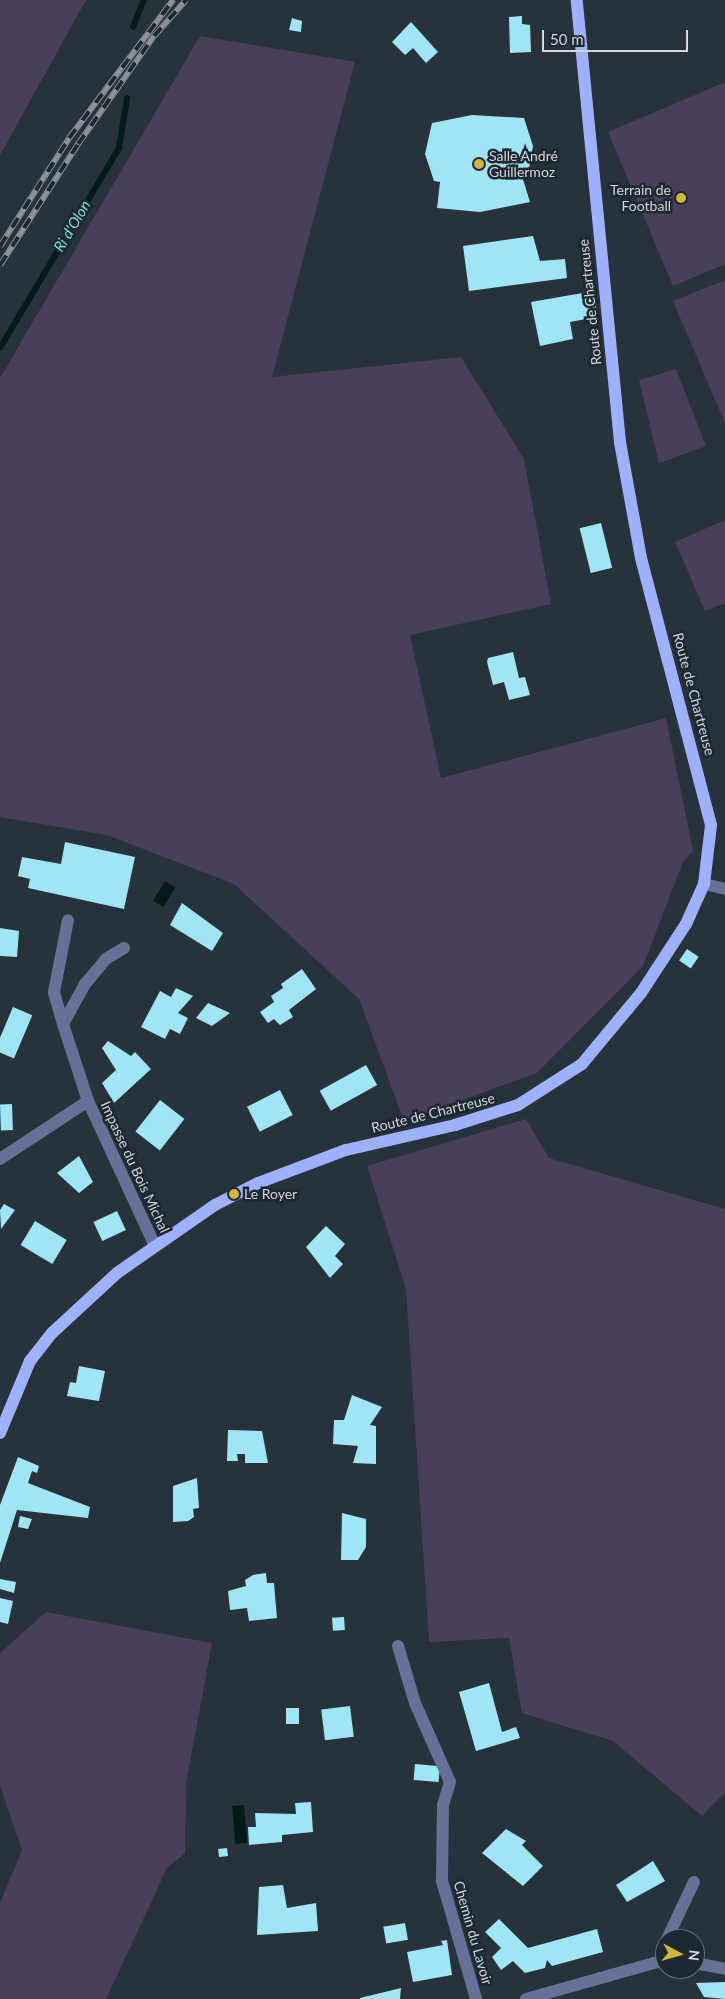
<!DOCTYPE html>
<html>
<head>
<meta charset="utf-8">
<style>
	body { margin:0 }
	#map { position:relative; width:725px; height:1999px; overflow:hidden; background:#27323b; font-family:Lato,sans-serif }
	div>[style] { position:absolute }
	.green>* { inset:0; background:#493f5a }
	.water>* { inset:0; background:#051b19; transform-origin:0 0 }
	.stream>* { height:5.5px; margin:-2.75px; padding:0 2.75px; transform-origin:2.75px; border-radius:2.75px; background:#051b19 }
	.building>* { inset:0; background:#9fe5f6; transform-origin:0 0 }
	.minor>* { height:12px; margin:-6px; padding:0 6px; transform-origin:6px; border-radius:6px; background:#677197 }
	.major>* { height:12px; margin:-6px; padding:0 6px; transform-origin:6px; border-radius:6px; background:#9db1fe }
	.rail>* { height:5.5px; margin-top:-2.75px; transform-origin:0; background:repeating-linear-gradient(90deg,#1d2831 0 11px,#8b949b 0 22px); box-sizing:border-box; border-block:1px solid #8b949b }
	.dots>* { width:14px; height:14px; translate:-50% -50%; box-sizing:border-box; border:2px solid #1d2831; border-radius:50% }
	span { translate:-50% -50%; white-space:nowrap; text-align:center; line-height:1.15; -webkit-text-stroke:5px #1d2831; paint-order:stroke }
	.poi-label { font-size:14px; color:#d1d8de }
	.left { translate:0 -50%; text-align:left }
	.right { translate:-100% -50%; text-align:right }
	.street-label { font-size:14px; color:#d1d8de }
	.water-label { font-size:15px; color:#76e3d6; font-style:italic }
	.north { position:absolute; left:655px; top:1929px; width:50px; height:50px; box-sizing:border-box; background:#1d2831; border:1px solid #656e76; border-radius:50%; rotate:96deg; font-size:14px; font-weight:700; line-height:20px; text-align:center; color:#d1d8de }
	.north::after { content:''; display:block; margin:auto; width:18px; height:22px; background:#d0b736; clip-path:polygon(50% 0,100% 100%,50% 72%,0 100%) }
	.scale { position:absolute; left:542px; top:30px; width:146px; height:22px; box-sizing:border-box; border:2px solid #d1d8de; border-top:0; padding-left:6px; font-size:15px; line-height:18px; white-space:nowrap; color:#d1d8de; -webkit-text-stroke:4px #1d2831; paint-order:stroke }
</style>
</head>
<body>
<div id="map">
	<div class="green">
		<div style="clip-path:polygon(0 0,86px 0,0 155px)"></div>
		<div style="clip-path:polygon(200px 36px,355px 62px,272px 377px,461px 357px,524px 459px,551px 604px,410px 635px,441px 778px,666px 718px,693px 851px,683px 862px,643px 966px,537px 1073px,404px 1121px,359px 999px,234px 884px,107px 835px,0 817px,0 378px)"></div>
		<div style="clip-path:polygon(725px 82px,725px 264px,673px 286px,608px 132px)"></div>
		<div style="clip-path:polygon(725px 280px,725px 423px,673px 301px)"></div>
		<div style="clip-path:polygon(676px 369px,706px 446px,659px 463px,639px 380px)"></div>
		<div style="clip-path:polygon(725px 520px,725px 603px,705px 611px,675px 542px)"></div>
		<div style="clip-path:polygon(526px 1119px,549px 1158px,725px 1209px,725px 1792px,702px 1816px,613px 1741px,522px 1713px,509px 1638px,429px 1642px,406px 1289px,367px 1166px)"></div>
		<div style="clip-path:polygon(46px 1612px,212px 1643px,186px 1784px,185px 1853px,167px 1868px,106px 1999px,0 1999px,0 1903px,22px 1850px,0 1786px,0 1653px)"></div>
	</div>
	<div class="water">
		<div style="left:165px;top:881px;width:12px;height:23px;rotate:31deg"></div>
		<div style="left:244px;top:1805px;width:38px;height:12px;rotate:85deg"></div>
	</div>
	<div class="stream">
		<div style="left:133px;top:27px;width:29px;rotate:-68deg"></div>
		<div style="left:0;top:348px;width:233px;rotate:-59.2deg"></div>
		<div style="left:119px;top:148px;width:50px;rotate:-80.7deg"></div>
	</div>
	<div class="building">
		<div style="clip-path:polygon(522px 16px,522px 24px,530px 25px,531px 52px,510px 53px,509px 17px)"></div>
		<div style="clip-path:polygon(292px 18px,302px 21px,301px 32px,289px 30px)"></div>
		<div style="clip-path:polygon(411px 22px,438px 52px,426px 63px,413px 48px,405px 55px,392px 42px)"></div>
		<div style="clip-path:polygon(472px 115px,524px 118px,533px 146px,528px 174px,522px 176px,530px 202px,480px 212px,437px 208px,440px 182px,434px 181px,425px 154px,432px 123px)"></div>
		<div style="clip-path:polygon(533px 236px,540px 261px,565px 259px,567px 278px,469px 291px,463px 246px)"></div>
		<div style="clip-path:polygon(594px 291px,597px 317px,570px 322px,573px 339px,540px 346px,531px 302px)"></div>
		<div style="left:601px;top:523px;width:46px;height:22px;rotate:76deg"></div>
		<div style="clip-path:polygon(513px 652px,519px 678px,525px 677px,530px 695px,509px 700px,504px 682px,493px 685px,487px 662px,488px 658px)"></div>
		<div style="clip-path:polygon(65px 842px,135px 857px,124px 909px,28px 888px,30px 879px,18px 876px,22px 857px,61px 864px)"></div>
		<div style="clip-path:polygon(182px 903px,223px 933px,212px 951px,170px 925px)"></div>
		<div style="clip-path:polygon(0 928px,19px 931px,17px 957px,0 956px)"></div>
		<div style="left:687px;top:949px;width:14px;height:14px;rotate:34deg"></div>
		<div style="clip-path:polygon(302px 969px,316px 989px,289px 1010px,293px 1017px,280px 1025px,274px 1019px,268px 1023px,260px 1012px,274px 1002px,271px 996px,283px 988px,281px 984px)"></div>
		<div style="clip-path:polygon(176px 988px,193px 996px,178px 1013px,188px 1018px,180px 1034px,170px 1029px,165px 1039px,141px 1027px,160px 991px,171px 997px)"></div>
		<div style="clip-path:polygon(208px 1003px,230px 1013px,212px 1026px,196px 1018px)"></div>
		<div style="left:13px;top:1007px;width:21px;height:47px;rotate:23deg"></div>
		<div style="clip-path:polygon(108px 1041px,131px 1056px,135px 1052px,151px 1069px,114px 1103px,102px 1083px,116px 1070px,102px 1048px)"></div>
		<div style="left:366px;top:1065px;width:23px;height:53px;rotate:61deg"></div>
		<div style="left:280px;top:1090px;width:28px;height:37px;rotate:63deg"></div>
		<div style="left:160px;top:1100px;width:31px;height:40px;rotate:38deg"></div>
		<div style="left:12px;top:1104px;width:26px;height:12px;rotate:88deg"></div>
		<div style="clip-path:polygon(79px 1156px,93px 1182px,79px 1193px,57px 1173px)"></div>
		<div style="clip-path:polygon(4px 1204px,15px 1210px,1px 1229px,0 1210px)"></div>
		<div style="left:117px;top:1211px;width:21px;height:26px;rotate:65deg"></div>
		<div style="left:35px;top:1221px;width:37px;height:28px;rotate:31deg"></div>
		<div style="clip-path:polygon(326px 1226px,345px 1244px,335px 1256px,343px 1264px,330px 1278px,306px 1247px)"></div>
		<div style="clip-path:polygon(79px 1366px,105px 1371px,99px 1401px,67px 1396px,70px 1382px,76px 1383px)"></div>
		<div style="clip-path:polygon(352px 1395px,382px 1407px,370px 1425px,376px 1426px,376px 1464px,353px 1463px,358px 1446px,333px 1444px,334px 1420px,344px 1420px)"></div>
		<div style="clip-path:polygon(228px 1430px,262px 1431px,268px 1463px,245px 1463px,245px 1454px,237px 1454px,238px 1461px,227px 1461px)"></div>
		<div style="clip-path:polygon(18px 1457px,39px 1466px,37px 1473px,32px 1471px,28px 1483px,90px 1507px,88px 1518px,17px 1510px,0 1563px,0 1505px)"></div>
		<div style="clip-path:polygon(197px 1478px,199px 1508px,193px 1509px,194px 1517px,188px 1521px,173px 1522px,173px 1486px)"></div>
		<div style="clip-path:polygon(342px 1513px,366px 1519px,366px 1547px,358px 1560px,341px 1560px)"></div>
		<div style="clip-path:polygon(20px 1516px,32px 1519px,28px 1529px,18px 1527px)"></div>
		<div style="clip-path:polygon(266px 1573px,267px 1583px,274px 1583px,277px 1618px,249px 1621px,247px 1608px,230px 1610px,228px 1591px,246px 1586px,245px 1580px,253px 1575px)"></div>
		<div style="clip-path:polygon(0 1579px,16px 1582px,14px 1593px,0 1589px)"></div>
		<div style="clip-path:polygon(0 1598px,13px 1601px,8px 1624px,0 1622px)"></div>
		<div style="left:344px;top:1617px;width:13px;height:12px;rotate:86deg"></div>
		<div style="clip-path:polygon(489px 1683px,502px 1732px,516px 1727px,520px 1738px,476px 1751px,459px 1692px)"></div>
		<div style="left:350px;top:1706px;width:31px;height:29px;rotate:83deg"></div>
		<div style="left:286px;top:1708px;width:13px;height:16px"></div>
		<div style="left:415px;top:1764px;width:25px;height:16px;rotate:5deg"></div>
		<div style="clip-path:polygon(311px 1802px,313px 1832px,282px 1835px,282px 1842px,249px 1845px,248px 1827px,256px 1827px,255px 1813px,296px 1814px,295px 1803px)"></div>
		<div style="clip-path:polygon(506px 1829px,526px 1841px,522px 1845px,543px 1866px,523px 1886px,482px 1853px)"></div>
		<div style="left:227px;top:1848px;width:8px;height:9px;rotate:83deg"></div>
		<div style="clip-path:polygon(653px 1861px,665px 1881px,627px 1902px,616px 1885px)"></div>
		<div style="clip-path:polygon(283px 1885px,287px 1908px,316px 1903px,318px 1931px,257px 1935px,259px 1887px)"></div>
		<div style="clip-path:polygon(499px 1919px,528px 1948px,597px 1929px,603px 1952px,552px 1966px,547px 1960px,545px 1968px,525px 1973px,513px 1961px,501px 1970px,492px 1957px,501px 1948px,485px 1932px)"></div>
		<div style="left:405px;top:1923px;width:17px;height:22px;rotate:80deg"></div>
		<div style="clip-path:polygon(447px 1940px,452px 1975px,413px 1982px,407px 1952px,443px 1945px,441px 1941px)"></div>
		<div style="clip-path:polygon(725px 1982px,725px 1999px,704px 1997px,696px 1983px)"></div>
		<div style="clip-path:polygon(401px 1988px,400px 1999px,360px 1999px,360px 1998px)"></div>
	</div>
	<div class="minor">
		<div style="left:704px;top:884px;width:22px;rotate:13deg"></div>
		<div style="left:124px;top:948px;width:21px;rotate:149deg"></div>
		<div style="left:106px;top:959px;width:33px;rotate:130deg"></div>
		<div style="left:85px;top:984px;width:46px;rotate:118.8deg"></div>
		<div style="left:63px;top:1024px;width:81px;rotate:72deg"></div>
		<div style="left:88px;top:1101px;width:160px;rotate:65.2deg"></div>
		<div style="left:63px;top:1024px;width:33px;rotate:-106deg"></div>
		<div style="left:54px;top:992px;width:73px;rotate:-79deg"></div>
		<div style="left:0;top:1159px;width:105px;rotate:-33.4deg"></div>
		<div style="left:398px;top:1646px;width:59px;rotate:73.4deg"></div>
		<div style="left:415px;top:1703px;width:86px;rotate:66.1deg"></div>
		<div style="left:450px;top:1782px;width:24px;rotate:107deg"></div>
		<div style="left:443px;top:1805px;width:76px;rotate:90.8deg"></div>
		<div style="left:442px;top:1881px;width:123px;rotate:73.9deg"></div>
		<div style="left:667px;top:1939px;width:63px;rotate:-64.7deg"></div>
		<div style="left:695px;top:1963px;width:31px;rotate:11deg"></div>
		<div style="left:526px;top:1999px;width:144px;rotate:-15.7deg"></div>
	</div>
	<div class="major">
		<div style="left:0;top:1433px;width:78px;rotate:-67.4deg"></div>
		<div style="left:30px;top:1361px;width:36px;rotate:-52deg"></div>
		<div style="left:52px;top:1333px;width:88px;rotate:-42.7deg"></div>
		<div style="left:117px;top:1273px;width:119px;rotate:-34.8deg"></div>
		<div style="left:215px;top:1205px;width:48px;rotate:-27.1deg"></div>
		<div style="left:258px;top:1183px;width:94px;rotate:-20.6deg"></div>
		<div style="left:346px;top:1150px;width:112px;rotate:-12.9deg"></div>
		<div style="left:455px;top:1125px;width:66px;rotate:-17.6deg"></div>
		<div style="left:518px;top:1105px;width:76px;rotate:-32.6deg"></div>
		<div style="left:582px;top:1064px;width:92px;rotate:-50.3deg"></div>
		<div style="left:641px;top:993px;width:82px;rotate:-56.9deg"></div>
		<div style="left:686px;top:924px;width:44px;rotate:-65.8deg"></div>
		<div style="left:704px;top:884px;width:59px;rotate:-83.2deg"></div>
		<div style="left:711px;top:825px;width:276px;rotate:-104.7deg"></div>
		<div style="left:641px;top:558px;width:118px;rotate:-100.3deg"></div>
		<div style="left:620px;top:442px;width:444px;rotate:-95.6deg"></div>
	</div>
	<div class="rail">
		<div style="left:0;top:246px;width:128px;rotate:-57.4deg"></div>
		<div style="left:69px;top:138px;width:173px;rotate:-53deg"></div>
		<div style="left:0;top:265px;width:144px;rotate:-57.2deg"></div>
		<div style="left:78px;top:144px;width:132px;rotate:-54.9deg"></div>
		<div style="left:154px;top:36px;width:48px;rotate:-48.4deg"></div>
	</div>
	<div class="dots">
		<div style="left:479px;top:164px;background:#d0b736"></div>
		<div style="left:681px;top:198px;background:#d0b736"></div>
		<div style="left:234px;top:1194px;background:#d0b736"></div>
	</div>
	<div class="poi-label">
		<span class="left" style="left:489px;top:164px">Salle André<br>Guillermoz</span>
		<span class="right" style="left:671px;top:198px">Terrain de<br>Football</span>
		<span class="left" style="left:244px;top:1194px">Le Royer</span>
	</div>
	<div class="street-label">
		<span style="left:590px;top:302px;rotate:-96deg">Route de Chartreuse</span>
		<span style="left:694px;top:694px;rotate:75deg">Route de Chartreuse</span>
		<span style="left:433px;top:1113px;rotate:-14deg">Route de Chartreuse</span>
		<span style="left:135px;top:1167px;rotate:65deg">Impasse du Bois Michal</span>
		<span style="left:473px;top:1933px;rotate:74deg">Chemin du Lavoir</span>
	</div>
	<div class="water-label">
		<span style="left:72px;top:226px;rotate:-59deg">Ri d'Olon</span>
	</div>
	<div class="north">N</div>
	<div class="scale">50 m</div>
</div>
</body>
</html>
